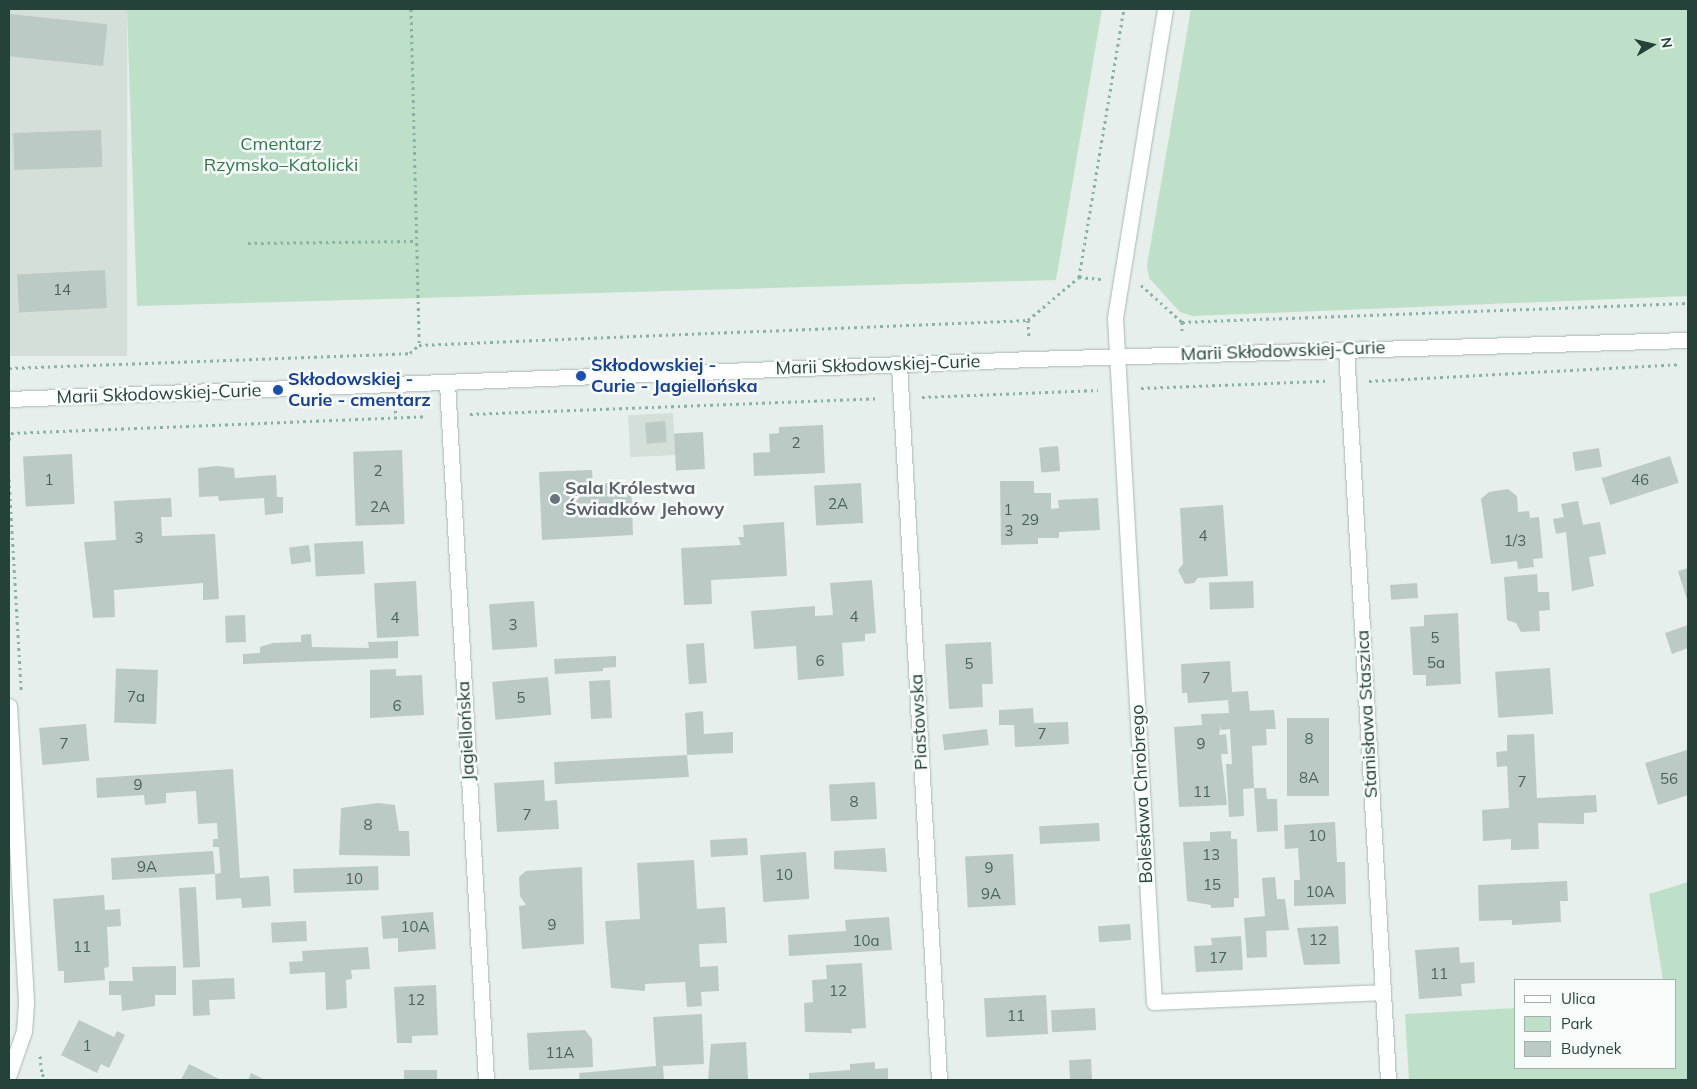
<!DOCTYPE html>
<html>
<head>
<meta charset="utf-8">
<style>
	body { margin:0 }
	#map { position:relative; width:1697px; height:1089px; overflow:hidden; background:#e6efeb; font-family:Mulish,sans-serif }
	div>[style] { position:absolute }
	.built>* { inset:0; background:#d4dfda; transform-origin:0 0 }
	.green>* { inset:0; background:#bfe0c8 }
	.building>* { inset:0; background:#bbcac4; transform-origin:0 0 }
	.path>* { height:3px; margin-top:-1.5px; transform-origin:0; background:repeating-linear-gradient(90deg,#86b3a5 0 2.5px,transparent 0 6.5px) }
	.roads { filter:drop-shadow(0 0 1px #a8b8b2) drop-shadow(0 0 1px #a8b8b2) }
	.street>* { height:15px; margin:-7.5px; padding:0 7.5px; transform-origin:7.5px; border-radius:7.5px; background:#fff }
	.dots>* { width:14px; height:14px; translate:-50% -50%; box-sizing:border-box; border:2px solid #f7fbf9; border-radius:50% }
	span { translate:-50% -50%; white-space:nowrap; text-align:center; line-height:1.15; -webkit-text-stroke:5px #f7fbf9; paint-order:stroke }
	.number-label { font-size:15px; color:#4a645c }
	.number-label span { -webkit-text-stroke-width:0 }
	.park-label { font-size:18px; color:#2d7a4b }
	.street-label { font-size:18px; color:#24423a }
	.transit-label { font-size:18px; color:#164399; font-weight:700 }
	.left { translate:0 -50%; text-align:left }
	.worship-label { font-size:18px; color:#5b616d; font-weight:700 }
	.frame { position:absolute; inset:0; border:10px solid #24423a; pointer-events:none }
	.legend { position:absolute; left:1514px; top:979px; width:162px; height:90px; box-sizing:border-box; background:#f7fbf9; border:1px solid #a3b1ad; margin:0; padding:6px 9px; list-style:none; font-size:15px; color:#24423a }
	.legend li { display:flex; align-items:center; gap:10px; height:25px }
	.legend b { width:25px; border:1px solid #a3b1ad }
	.north { position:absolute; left:1627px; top:20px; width:50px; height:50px; -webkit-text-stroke:4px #f7fbf9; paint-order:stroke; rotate:81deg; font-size:14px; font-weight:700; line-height:20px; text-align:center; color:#24423a }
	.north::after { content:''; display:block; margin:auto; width:18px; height:22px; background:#24423a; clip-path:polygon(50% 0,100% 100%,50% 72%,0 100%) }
</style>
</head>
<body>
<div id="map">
	<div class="built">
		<div style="left:9px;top:9px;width:118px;height:347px"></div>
		<div style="left:673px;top:413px;width:42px;height:45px;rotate:87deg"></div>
	</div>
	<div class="green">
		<div style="clip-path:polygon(127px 9px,1102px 9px,1056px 280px,137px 306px)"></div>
		<div style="clip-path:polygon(1191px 9px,1688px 9px,1688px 296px,1193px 316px,1180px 312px,1149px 278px,1147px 265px)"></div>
		<div style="clip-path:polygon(1688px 882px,1688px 1080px,1409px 1080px,1405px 1014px,1516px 1008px,1516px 1068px,1676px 1068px,1676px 980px,1663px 980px,1649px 894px)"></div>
	</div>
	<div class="building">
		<div style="left:9px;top:14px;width:99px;height:42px;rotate:6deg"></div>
		<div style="left:101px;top:130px;width:37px;height:88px;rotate:88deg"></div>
		<div style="left:105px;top:270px;width:38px;height:88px;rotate:87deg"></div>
		<div style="left:665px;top:421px;width:21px;height:20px;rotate:85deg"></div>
		<div style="clip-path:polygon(823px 425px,825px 473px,754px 476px,753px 453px,770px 452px,769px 434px,779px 433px,779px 427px)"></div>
		<div style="left:703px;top:432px;width:37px;height:29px;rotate:87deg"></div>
		<div style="left:1058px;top:446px;width:25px;height:19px;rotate:85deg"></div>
		<div style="left:1599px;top:448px;width:19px;height:27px;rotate:81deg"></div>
		<div style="left:402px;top:450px;width:74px;height:49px;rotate:88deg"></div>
		<div style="left:72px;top:454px;width:50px;height:49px;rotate:87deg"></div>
		<div style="left:1670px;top:456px;width:28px;height:72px;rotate:72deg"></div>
		<div style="clip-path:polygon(217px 466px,234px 468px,235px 478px,276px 475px,277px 497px,283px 497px,283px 513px,265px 515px,264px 498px,219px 501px,218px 496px,199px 497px,198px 468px)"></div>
		<div style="clip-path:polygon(592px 470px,593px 484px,631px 482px,633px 535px,542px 540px,539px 472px)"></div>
		<div style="clip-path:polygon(1000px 481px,1034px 481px,1034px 493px,1051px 493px,1051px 509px,1059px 508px,1058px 500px,1098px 498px,1100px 530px,1059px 532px,1059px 538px,1038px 538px,1038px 544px,1001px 545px)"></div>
		<div style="left:861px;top:483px;width:40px;height:47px;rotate:87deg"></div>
		<div style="clip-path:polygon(1508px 489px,1517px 496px,1518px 512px,1529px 511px,1530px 518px,1539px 517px,1543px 558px,1533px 559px,1534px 567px,1518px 569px,1517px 561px,1491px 564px,1481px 499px,1489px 492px)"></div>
		<div style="clip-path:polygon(171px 498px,172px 517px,161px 517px,162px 536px,215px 534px,219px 599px,203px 600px,203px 583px,114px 590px,115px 617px,93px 618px,84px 542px,116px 540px,114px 501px)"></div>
		<div style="clip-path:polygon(1578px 501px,1583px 525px,1600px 522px,1606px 554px,1589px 557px,1594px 586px,1572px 591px,1566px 532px,1556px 534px,1553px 519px,1564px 517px,1561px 504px)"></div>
		<div style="clip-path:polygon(1223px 505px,1228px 576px,1198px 578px,1194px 583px,1185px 584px,1178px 570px,1183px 564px,1180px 508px)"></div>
		<div style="clip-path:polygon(784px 522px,787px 576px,711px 580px,712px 604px,684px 605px,681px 548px,741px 545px,738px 537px,744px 537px,743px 525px)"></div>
		<div style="left:363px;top:541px;width:33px;height:49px;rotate:87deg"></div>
		<div style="left:309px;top:545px;width:17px;height:20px;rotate:83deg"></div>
		<div style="clip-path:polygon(1688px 568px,1688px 603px,1678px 571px)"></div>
		<div style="clip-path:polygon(1537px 574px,1538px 592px,1549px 592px,1550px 610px,1539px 611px,1540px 631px,1521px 632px,1516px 623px,1507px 620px,1504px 577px)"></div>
		<div style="clip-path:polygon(872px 580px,876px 633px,865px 634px,865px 641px,842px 643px,844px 676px,798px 680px,796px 646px,754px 649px,751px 611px,815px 606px,815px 616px,833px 615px,830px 583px)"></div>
		<div style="left:416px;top:581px;width:55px;height:42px;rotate:87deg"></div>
		<div style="left:1253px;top:581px;width:27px;height:44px;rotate:88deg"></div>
		<div style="left:1417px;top:583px;width:15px;height:27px;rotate:86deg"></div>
		<div style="left:534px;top:601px;width:46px;height:45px;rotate:86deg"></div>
		<div style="clip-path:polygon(1458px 613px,1461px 684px,1426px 686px,1426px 675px,1413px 675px,1410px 627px,1424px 626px,1424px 615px)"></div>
		<div style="left:245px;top:615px;width:27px;height:20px;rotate:88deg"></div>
		<div style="clip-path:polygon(1688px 625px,1688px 648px,1672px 654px,1665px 633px)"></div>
		<div style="clip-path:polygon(311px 634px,312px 647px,369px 648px,368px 642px,398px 641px,398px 658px,243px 664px,243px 654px,260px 653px,260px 647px,273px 643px,301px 642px,301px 635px)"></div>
		<div style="clip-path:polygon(991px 642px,993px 684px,982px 684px,983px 707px,949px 709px,945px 644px)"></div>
		<div style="left:704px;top:643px;width:40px;height:18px;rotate:86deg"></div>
		<div style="clip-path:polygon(616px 656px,616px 667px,603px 668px,603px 671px,555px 674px,554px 659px)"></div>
		<div style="clip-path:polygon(1230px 661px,1232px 692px,1248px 691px,1250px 711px,1274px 710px,1276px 729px,1266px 729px,1267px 745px,1252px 746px,1254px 788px,1266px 788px,1267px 799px,1277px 799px,1278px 831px,1257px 832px,1254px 788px,1243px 789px,1244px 816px,1229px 817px,1226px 764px,1232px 764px,1230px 729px,1221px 730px,1221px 724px,1219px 735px,1226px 734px,1228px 754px,1221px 754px,1227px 805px,1179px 807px,1174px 727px,1202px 725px,1201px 714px,1229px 713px,1228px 700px,1188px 703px,1187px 693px,1182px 693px,1181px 664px)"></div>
		<div style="left:1550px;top:668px;width:46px;height:55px;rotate:86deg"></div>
		<div style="clip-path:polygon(396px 669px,396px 676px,422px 675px,424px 715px,370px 718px,370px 670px)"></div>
		<div style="left:158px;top:670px;width:54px;height:42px;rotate:92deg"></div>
		<div style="left:548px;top:677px;width:38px;height:56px;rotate:85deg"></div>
		<div style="left:610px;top:680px;width:38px;height:21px;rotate:87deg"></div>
		<div style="clip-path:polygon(1033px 708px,1034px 723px,1068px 722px,1069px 744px,1015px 747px,1014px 725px,999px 725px,999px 710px)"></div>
		<div style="clip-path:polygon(703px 711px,704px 734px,733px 732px,733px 753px,687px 755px,689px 777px,555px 784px,554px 762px,687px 755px,685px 713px)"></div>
		<div style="left:1329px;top:718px;width:78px;height:42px;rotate:90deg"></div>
		<div style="left:86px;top:724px;width:37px;height:47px;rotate:85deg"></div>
		<div style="left:987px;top:729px;width:16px;height:45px;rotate:83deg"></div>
		<div style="clip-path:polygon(1534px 734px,1537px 798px,1596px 795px,1597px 812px,1584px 813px,1584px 824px,1538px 823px,1539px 849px,1511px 850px,1511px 839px,1483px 841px,1482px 810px,1509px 808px,1507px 766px,1497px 767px,1496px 752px,1507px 751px,1507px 735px)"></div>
		<div style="clip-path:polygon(1687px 750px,1688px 795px,1658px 805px,1645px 763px)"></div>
		<div style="clip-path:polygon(233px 769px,240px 878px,269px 876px,271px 906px,242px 908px,241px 898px,216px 900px,215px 874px,112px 880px,111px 858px,181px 853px,213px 851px,215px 874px,221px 873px,219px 847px,213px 847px,213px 839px,218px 839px,217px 823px,198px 824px,196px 791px,166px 793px,166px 803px,145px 805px,144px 795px,97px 798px,96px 778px)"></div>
		<div style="clip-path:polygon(544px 780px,545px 801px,557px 800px,559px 829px,497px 832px,494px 783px)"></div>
		<div style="left:875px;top:782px;width:37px;height:46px;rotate:87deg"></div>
		<div style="clip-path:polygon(378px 803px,395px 805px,399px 831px,409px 831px,410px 856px,339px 855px,341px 808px)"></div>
		<div style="clip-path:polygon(1335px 822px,1337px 862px,1345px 862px,1346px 904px,1294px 906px,1294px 880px,1300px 880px,1298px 848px,1285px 849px,1284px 825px)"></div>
		<div style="left:1099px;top:823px;width:18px;height:60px;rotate:87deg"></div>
		<div style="clip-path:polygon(1231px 831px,1231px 839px,1237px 839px,1239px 898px,1234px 898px,1234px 907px,1211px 908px,1211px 905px,1187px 901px,1183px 842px,1210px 841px,1210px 832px)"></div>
		<div style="left:747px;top:838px;width:17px;height:37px;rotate:87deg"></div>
		<div style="clip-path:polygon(885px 848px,887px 872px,834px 869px,834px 851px)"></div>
		<div style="left:806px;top:852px;width:47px;height:46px;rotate:86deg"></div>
		<div style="left:1013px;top:854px;width:51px;height:48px;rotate:87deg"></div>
		<div style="clip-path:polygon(694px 860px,697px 909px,725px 907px,727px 943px,699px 944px,700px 967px,718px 966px,719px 991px,701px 992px,702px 1006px,687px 1007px,685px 982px,645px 984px,645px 991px,611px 988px,605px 921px,640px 919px,637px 863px)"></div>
		<div style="left:378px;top:866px;width:24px;height:85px;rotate:88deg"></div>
		<div style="clip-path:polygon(582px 867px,584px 944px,522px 949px,519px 906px,526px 905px,520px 896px,519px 877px,526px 871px)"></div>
		<div style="clip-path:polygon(1275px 877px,1277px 899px,1285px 899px,1289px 930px,1266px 931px,1267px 957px,1247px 958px,1244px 918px,1265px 916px,1262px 878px)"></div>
		<div style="clip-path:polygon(1567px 881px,1568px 901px,1560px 901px,1561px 922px,1512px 925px,1512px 920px,1479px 921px,1478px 885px)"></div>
		<div style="left:196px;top:887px;width:80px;height:17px;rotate:87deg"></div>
		<div style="clip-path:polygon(104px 895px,105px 910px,120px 909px,121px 926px,107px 927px,109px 967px,104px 968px,105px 980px,64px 983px,64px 971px,58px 971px,53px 899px)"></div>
		<div style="clip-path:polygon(433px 912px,436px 949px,398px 952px,398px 938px,383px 939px,381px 916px)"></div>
		<div style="clip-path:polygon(889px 917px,892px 950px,789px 956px,788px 935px,846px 931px,845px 920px)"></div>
		<div style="left:306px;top:921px;width:20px;height:35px;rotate:87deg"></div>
		<div style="left:1130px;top:924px;width:16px;height:32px;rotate:86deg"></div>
		<div style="clip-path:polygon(1338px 926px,1340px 964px,1304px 965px,1297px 928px)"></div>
		<div style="clip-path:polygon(1241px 936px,1243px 970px,1196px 972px,1194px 946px,1212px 945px,1211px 938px)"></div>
		<div style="clip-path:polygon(368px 947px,370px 969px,351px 970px,352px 979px,346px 980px,347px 1008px,326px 1010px,325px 972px,290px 974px,289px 962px,303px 961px,302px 951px)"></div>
		<div style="clip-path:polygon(1459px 947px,1460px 963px,1474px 962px,1475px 983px,1461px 984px,1462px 996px,1419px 999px,1415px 950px)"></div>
		<div style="clip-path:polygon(862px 963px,866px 1028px,851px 1029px,852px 1033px,805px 1032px,804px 1003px,813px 1002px,812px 980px,827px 979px,826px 965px)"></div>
		<div style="clip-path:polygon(176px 966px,176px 995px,155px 995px,155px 1006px,122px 1011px,121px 995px,109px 995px,109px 981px,133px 981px,132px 967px)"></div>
		<div style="clip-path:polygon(234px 978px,235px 999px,209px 1000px,210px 1015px,193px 1016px,192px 980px)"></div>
		<div style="clip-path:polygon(436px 985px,438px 1035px,412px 1036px,412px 1043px,397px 1043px,394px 987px)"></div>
		<div style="left:1046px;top:995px;width:39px;height:62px;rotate:87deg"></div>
		<div style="left:1095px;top:1008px;width:22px;height:44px;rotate:87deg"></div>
		<div style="clip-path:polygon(702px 1014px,704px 1064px,663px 1066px,664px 1080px,580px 1080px,579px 1073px,656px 1066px,653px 1017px)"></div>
		<div style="clip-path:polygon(79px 1020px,114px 1037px,117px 1031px,125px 1035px,109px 1068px,101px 1064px,97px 1073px,61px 1055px)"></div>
		<div style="clip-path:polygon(585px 1030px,592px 1039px,593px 1067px,529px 1070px,527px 1033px)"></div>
		<div style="clip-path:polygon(746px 1042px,748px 1080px,708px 1080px,711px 1044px)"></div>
		<div style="left:1091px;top:1059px;width:21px;height:22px;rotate:87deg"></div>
		<div style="clip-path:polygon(875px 1062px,875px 1069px,888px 1068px,888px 1080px,809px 1080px,809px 1073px,850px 1070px,850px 1064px)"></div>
		<div style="clip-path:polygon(189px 1064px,221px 1080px,181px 1080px)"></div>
		<div style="left:437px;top:1070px;width:10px;height:33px;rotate:90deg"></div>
		<div style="clip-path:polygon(251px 1073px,265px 1080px,248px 1080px)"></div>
	</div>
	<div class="path">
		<div style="left:411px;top:9px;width:336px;rotate:88.6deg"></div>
		<div style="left:248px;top:243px;width:169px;rotate:-0.7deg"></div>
		<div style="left:1079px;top:277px;width:22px;rotate:5deg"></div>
		<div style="left:1141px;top:285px;width:55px;rotate:42.1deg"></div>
		<div style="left:1182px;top:322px;width:506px;rotate:-2.15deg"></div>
		<div style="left:1028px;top:320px;width:19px;rotate:87deg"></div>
		<div style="left:1182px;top:322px;width:12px;rotate:90deg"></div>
		<div style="left:9px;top:368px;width:401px;rotate:-2.1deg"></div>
		<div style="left:410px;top:353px;width:12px;rotate:-42deg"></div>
		<div style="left:419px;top:345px;width:610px;rotate:-2.35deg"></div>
		<div style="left:1028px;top:320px;width:67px;rotate:-40.1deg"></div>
		<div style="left:1079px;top:277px;width:272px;rotate:-80.5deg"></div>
		<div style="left:1369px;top:381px;width:310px;rotate:-3.1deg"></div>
		<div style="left:1141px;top:388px;width:186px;rotate:-2.2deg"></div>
		<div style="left:922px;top:397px;width:176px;rotate:-2.3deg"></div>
		<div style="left:395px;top:404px;width:13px;rotate:86deg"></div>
		<div style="left:470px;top:414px;width:409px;rotate:-2.2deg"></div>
		<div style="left:9px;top:440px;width:7px;rotate:-74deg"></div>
		<div style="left:11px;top:433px;width:416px;rotate:-2.3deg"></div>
		<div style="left:9px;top:479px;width:211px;rotate:86.7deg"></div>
		<div style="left:40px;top:1056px;width:18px;rotate:84deg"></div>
		<div style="left:42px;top:1074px;width:8px;rotate:50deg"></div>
	</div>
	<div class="roads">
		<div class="street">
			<div style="left:1165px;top:9px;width:313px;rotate:99.2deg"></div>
			<div style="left:1115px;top:318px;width:685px;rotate:86.74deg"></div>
			<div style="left:1154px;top:1002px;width:229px;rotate:-2.5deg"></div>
			<div style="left:1346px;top:349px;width:732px;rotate:86.71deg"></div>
			<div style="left:899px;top:365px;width:716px;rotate:86.8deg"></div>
			<div style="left:447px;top:383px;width:698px;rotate:86.8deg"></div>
			<div style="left:9px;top:399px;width:1023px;rotate:-2.24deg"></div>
			<div style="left:1031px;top:359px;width:657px;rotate:-1.66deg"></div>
			<div style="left:9px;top:706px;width:297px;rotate:86.7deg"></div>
			<div style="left:26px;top:1003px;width:28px;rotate:94deg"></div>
			<div style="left:24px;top:1031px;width:46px;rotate:109.2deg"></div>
		</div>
	</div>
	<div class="dots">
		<div style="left:581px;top:376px;background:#1a4fb4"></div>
		<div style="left:278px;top:390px;background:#1a4fb4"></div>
		<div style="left:555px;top:499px;background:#6b7280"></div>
	</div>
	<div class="number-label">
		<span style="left:62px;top:290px">14</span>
		<span style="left:796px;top:443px">2</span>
		<span style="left:378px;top:471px">2</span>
		<span style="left:49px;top:480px">1</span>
		<span style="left:1640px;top:480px">46</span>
		<span style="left:838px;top:504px">2A</span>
		<span style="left:380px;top:507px">2A</span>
		<span style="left:1008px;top:510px">1</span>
		<span style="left:1030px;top:520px">29</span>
		<span style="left:1009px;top:531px">3</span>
		<span style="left:1203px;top:536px">4</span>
		<span style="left:139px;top:538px">3</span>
		<span style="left:1515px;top:541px">1/3</span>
		<span style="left:854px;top:617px">4</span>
		<span style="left:395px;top:618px">4</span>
		<span style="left:513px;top:625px">3</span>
		<span style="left:1435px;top:638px">5</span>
		<span style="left:820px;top:661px">6</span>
		<span style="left:1436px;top:663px">5a</span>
		<span style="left:969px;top:664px">5</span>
		<span style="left:1206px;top:678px">7</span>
		<span style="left:136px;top:697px">7a</span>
		<span style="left:521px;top:698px">5</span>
		<span style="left:397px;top:706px">6</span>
		<span style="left:1042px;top:734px">7</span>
		<span style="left:1309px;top:739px">8</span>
		<span style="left:64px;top:744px">7</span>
		<span style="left:1201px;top:744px">9</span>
		<span style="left:1309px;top:778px">8A</span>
		<span style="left:1669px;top:779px">56</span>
		<span style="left:1522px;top:782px">7</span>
		<span style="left:138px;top:785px">9</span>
		<span style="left:1202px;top:792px">11</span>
		<span style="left:854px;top:802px">8</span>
		<span style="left:527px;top:815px">7</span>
		<span style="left:368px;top:825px">8</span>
		<span style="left:1317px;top:836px">10</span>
		<span style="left:1211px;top:855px">13</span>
		<span style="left:147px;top:867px">9A</span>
		<span style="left:989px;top:868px">9</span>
		<span style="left:784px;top:875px">10</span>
		<span style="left:354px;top:879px">10</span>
		<span style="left:1212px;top:885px">15</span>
		<span style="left:1320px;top:892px">10A</span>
		<span style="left:991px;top:894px">9A</span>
		<span style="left:552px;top:925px">9</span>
		<span style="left:415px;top:927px">10A</span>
		<span style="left:1318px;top:940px">12</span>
		<span style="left:866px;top:941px">10a</span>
		<span style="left:82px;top:947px">11</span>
		<span style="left:1218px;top:958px">17</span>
		<span style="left:1439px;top:974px">11</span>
		<span style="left:838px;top:991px">12</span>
		<span style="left:416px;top:1000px">12</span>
		<span style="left:1016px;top:1016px">11</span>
		<span style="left:87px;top:1046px">1</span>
		<span style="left:560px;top:1053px">11A</span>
	</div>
	<div class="park-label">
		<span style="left:281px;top:155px">Cmentarz<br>Rzymsko–Katolicki</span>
	</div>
	<div class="street-label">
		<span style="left:1283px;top:351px;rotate:-2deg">Marii Skłodowskiej-Curie</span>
		<span style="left:878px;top:365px;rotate:-2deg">Marii Skłodowskiej-Curie</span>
		<span style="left:159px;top:394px;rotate:-2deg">Marii Skłodowskiej-Curie</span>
		<span style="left:1367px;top:714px;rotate:-93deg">Stanisława Staszica</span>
		<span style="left:919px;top:722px;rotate:-93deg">Piastowska</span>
		<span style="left:466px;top:731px;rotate:-93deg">Jagiellońska</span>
		<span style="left:1142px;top:794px;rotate:-93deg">Bolesława Chrobrego</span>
	</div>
	<div class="transit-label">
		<span class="left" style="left:591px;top:376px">Skłodowskiej -<br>Curie - Jagiellońska</span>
		<span class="left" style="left:288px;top:390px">Skłodowskiej -<br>Curie - cmentarz</span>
	</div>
	<div class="worship-label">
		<span class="left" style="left:565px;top:499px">Sala Królestwa<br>Świadków Jehowy</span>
	</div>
	<div class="frame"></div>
	<ul class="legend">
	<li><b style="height:6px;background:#fff"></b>Ulica</li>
	<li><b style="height:14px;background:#bfe0c8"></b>Park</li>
	<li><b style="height:14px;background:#bbcac4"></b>Budynek</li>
	</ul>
	<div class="north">N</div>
</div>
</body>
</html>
